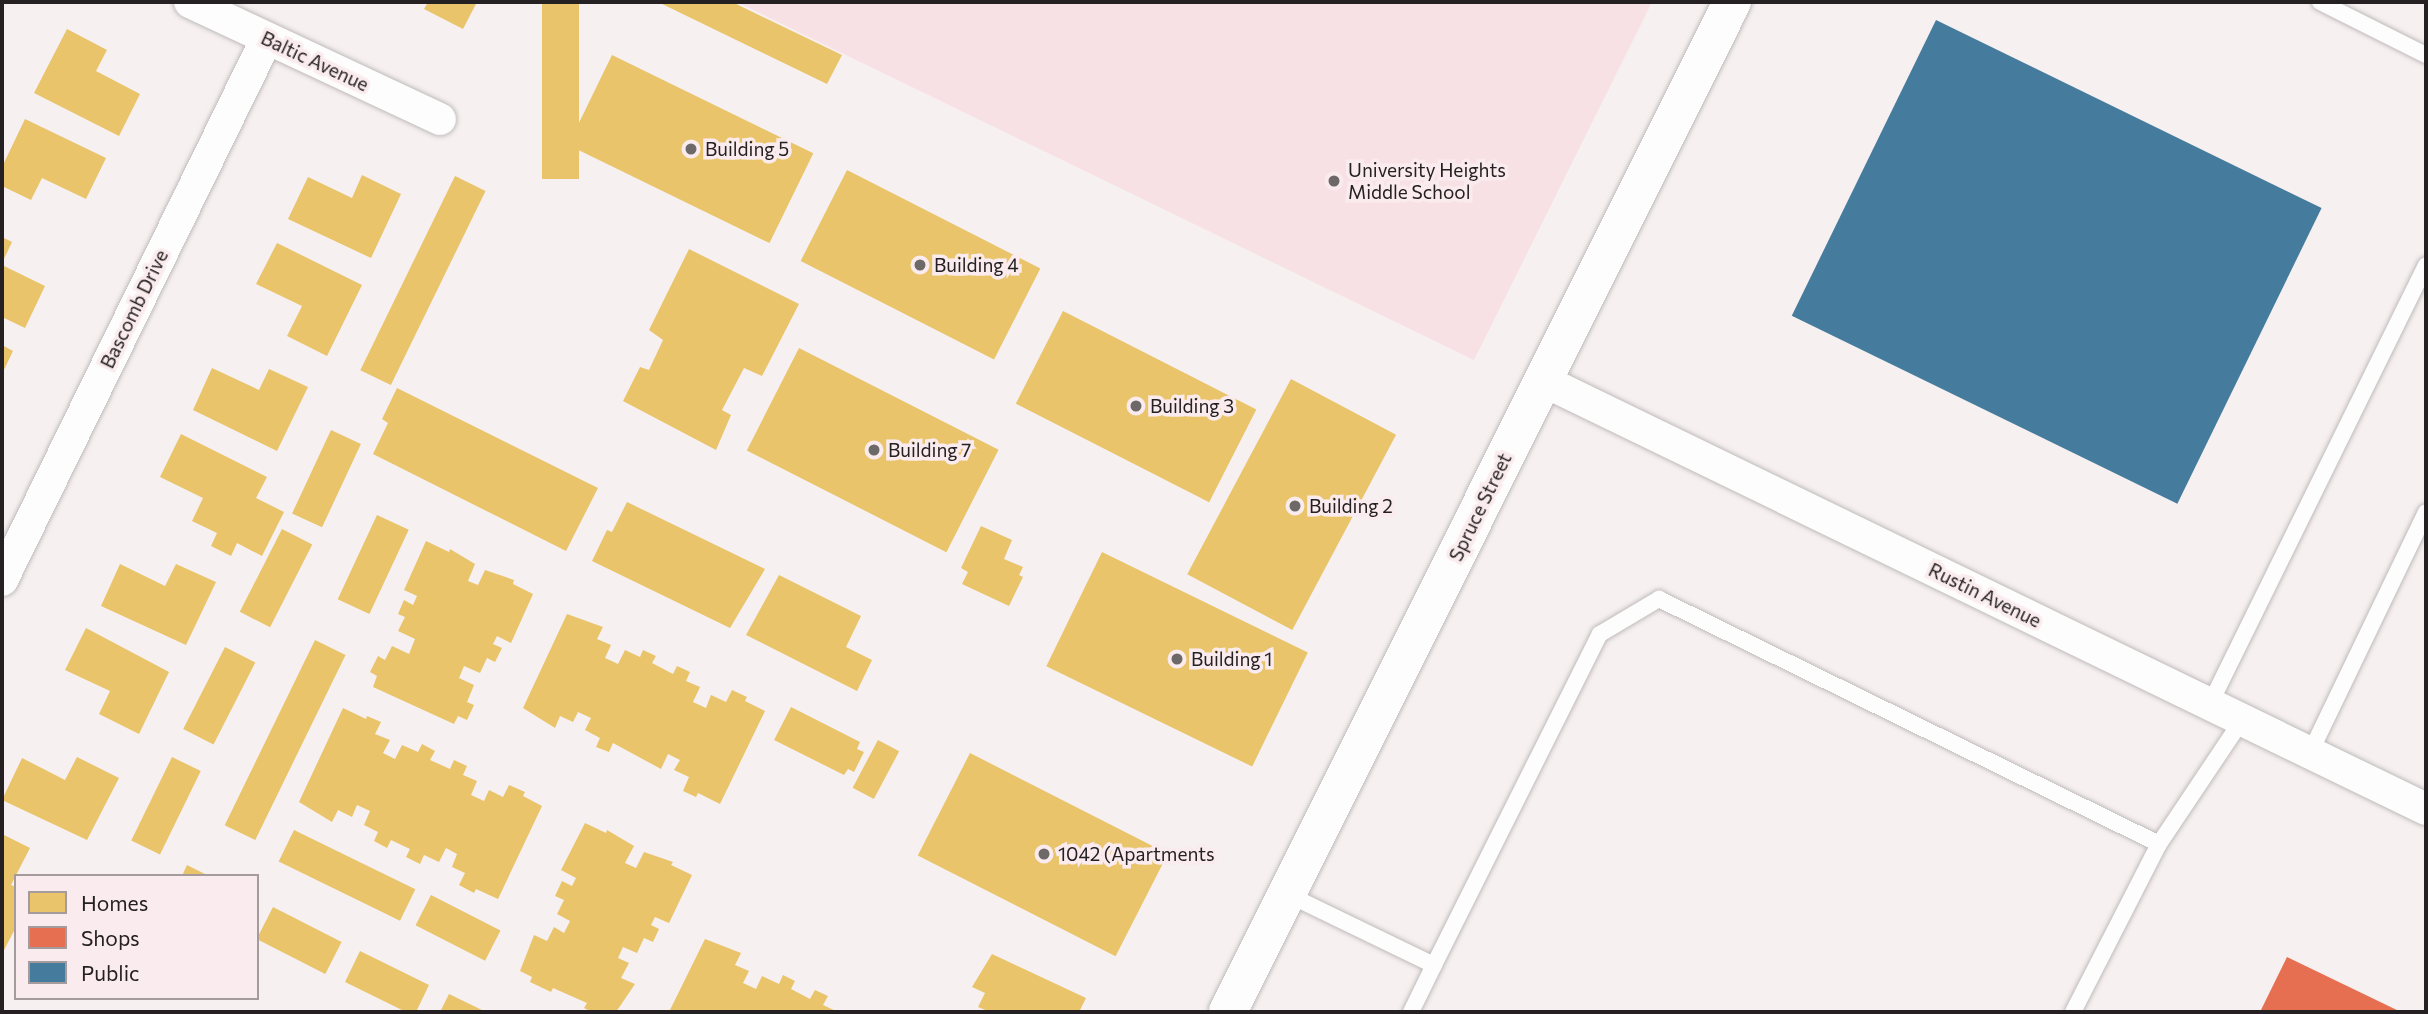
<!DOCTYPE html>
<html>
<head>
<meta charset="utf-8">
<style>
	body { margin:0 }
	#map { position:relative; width:2428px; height:1014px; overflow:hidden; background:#f6f0f0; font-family:Commissioner,sans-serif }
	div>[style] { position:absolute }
	.green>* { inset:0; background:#f7e1e4 }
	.homes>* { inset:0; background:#e9c46a; transform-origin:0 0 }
	.shops>* { inset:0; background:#e76f51 }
	.public>* { inset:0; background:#457b9d; transform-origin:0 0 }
	.roads { filter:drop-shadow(0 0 2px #c0bbbb) drop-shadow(0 0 2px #c0bbbb) }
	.lane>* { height:16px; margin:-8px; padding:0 8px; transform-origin:8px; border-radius:8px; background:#fefdfd }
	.street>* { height:32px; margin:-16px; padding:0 16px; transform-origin:16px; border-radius:16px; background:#fefdfd }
	.secondary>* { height:38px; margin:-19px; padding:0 19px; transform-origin:19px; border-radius:19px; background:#fefdfd }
	.dots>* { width:19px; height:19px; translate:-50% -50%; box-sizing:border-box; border:4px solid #faecee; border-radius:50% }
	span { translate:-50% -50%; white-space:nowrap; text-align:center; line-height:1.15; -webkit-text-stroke:7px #faecee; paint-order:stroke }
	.street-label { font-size:19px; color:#252021 }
	.poi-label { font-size:19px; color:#252021 }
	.left { translate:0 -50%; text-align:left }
	.frame { position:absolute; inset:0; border:4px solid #252021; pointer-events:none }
	.legend { position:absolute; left:14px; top:874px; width:245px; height:126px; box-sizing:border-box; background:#faecee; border:2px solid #a59a9c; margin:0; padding:9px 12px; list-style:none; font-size:21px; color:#252021 }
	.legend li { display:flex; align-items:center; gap:14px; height:35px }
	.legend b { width:35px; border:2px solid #a59a9c }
</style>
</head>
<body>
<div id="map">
	<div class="green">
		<div style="clip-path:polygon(737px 2px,1652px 2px,1474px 360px)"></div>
	</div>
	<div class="homes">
		<div style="clip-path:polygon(428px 2px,477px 2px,463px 29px,424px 9px)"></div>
		<div style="left:542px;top:2px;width:37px;height:177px"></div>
		<div style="clip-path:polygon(658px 2px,732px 2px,842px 55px,827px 84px)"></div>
		<div style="clip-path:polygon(67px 29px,107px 50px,96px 71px,140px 94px,119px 136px,34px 93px)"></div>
		<div style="left:612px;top:55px;width:224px;height:100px;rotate:26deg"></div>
		<div style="clip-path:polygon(25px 119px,106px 158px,86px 199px,42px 178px,31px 200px,2px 186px,2px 167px)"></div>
		<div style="left:847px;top:170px;width:217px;height:102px;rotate:27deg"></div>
		<div style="clip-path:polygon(362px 175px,401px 194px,371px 258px,288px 219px,308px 177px,352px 198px)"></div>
		<div style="left:455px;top:176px;width:34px;height:216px;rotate:26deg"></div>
		<div style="clip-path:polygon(2px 237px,12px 242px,2px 263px)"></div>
		<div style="clip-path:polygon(277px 243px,362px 285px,327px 356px,287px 336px,302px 306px,256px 284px)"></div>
		<div style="clip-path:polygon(689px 249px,799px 304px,762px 376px,744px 368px,722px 410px,731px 415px,716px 450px,623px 401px,640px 367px,649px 370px,663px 340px,649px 330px)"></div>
		<div style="clip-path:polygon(2px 265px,45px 286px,25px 328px,2px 317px)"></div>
		<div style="left:1063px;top:311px;width:217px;height:104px;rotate:27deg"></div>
		<div style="clip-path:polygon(2px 345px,13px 351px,2px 374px)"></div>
		<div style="left:799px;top:348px;width:224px;height:115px;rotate:27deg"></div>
		<div style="clip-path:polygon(212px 368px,259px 390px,269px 369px,308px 387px,277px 451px,193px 410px)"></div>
		<div style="left:1291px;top:379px;width:119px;height:221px;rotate:28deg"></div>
		<div style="clip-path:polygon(397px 388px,598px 488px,566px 551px,373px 454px,388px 423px,382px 419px)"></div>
		<div style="left:331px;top:430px;width:33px;height:92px;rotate:25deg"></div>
		<div style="clip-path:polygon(181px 434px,267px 477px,256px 498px,284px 512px,262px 556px,237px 543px,231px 556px,211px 546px,217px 533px,192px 521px,203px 498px,160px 477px)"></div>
		<div style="clip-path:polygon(627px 502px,765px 569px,730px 628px,592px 561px,607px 530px,612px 532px)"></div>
		<div style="left:377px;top:515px;width:35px;height:93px;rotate:25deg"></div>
		<div style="clip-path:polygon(981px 526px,1012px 540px,1004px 559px,1023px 567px,1019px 575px,1023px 577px,1009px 606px,962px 584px,968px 572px,961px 568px)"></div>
		<div style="left:282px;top:529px;width:34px;height:93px;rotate:27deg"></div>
		<div style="clip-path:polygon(426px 541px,449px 552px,450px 549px,475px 564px,468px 581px,478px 585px,485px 570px,514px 580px,513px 584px,533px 594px,511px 643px,497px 636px,493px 644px,502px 648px,495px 662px,487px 658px,480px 673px,464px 666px,459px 678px,474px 685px,467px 702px,474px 705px,467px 720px,458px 716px,454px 724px,373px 687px,377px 676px,370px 672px,378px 656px,385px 660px,392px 646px,409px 654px,415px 639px,398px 631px,405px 617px,398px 614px,404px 600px,413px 605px,417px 596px,404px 590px)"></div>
		<div style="left:1102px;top:552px;width:229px;height:127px;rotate:26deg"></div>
		<div style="clip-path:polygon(120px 564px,165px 586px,176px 564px,216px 582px,186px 645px,101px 606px)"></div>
		<div style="clip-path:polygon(779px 575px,861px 616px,846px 647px,872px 660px,857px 691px,746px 635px)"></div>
		<div style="clip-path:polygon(567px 614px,603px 627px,597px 639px,611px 645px,605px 658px,618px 664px,625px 650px,640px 657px,643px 650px,656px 656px,652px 663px,673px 674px,677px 666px,690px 672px,686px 681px,700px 687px,693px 702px,706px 708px,711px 695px,726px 702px,732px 690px,747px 697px,745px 701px,765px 711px,720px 804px,698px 793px,696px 797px,683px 791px,689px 777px,674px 770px,680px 760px,668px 754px,661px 769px,613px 743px,609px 752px,596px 747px,600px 738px,585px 730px,591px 718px,578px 712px,573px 722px,560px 716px,555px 728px,523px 708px)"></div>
		<div style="clip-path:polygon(86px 628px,169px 672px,139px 734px,99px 714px,110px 691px,65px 670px)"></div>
		<div style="left:315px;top:640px;width:34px;height:206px;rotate:26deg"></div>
		<div style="left:225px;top:647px;width:34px;height:92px;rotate:27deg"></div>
		<div style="clip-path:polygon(791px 707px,860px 742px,857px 749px,864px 752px,854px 772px,848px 769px,844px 775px,774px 740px)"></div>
		<div style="clip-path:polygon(343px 708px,366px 719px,367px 716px,381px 722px,375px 734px,390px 740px,383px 753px,395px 759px,402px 745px,418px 752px,422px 744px,435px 751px,430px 760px,450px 769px,454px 760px,467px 766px,463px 775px,477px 781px,471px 795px,484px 801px,489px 790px,503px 797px,509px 785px,525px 792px,523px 796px,542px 806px,498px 899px,476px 889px,474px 893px,459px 885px,465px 873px,452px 867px,457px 854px,446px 848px,439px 862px,424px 855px,420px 864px,406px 857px,410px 849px,391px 840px,387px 848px,374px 841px,378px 832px,364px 825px,370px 811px,357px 805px,352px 817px,338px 810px,332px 822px,299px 802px)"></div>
		<div style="left:878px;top:740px;width:24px;height:54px;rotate:28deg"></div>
		<div style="left:970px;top:753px;width:222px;height:115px;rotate:27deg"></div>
		<div style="clip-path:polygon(77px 757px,119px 778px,87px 840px,2px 800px,22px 758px,65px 780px)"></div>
		<div style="left:172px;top:757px;width:32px;height:93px;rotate:26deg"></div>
		<div style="clip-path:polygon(585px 823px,606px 833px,607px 830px,634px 846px,625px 863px,636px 868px,644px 852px,673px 862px,671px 865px,692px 875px,669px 923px,655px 917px,651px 925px,659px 929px,653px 942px,644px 938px,637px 953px,623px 947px,618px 958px,629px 963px,621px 978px,635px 984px,616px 1012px,592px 1012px,584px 1008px,587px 1003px,553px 988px,551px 992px,530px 982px,532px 977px,520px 971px,534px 935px,547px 941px,554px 927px,564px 933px,570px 921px,557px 914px,564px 900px,555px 896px,562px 881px,572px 886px,576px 878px,561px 870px)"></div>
		<div style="left:294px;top:830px;width:135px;height:35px;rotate:26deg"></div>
		<div style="clip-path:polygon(2px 834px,30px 848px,11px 885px,16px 887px,16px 927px,2px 954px)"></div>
		<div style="clip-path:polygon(187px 865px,209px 876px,182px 876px)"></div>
		<div style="left:431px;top:895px;width:78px;height:34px;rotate:27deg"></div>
		<div style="left:273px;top:907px;width:77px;height:36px;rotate:27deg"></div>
		<div style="clip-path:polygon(705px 939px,741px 953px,735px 965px,749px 971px,743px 983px,756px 989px,762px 976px,779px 984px,783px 975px,795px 981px,791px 989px,810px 999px,815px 990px,828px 996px,823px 1005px,838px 1012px,669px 1012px)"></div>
		<div style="clip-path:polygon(360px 951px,429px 985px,416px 1012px,406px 1012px,345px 982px)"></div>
		<div style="clip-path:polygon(992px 954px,1086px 998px,1079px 1012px,990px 1012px,978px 1007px,985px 993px,972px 987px)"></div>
		<div style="clip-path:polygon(449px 994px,486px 1012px,440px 1012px)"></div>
	</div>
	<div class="shops">
		<div style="clip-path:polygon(2287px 957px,2401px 1012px,2260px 1012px)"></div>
	</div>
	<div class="public">
		<div style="left:1936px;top:20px;width:429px;height:329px;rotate:26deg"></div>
	</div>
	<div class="roads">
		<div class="lane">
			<div style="left:2320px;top:2px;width:119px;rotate:26.6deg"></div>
			<div style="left:2210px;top:704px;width:489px;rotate:-63.8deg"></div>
			<div style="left:2310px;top:753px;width:267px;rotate:-64.3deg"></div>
			<div style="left:1287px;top:894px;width:163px;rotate:25.8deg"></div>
			<div style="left:1434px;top:965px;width:370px;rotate:-63.4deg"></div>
			<div style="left:1600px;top:634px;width:69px;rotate:-30.7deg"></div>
			<div style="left:1659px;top:599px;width:557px;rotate:26.1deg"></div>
			<div style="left:1411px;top:1012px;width:52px;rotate:-63.9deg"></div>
			<div style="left:2073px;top:1012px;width:189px;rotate:-62.9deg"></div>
			<div style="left:2159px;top:844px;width:149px;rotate:-56.2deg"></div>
		</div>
		<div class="street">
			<div style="left:190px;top:2px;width:276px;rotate:25.1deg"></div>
			<div style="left:1544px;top:381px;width:980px;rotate:25.89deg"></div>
			<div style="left:2px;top:580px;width:603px;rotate:-63.94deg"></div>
		</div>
		<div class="secondary">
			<div style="left:1228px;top:1012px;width:1129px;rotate:-63.48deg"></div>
		</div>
	</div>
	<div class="dots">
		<div style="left:691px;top:149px;background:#6e6969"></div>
		<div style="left:1334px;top:181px;background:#6e6969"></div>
		<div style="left:920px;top:265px;background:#6e6969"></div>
		<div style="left:1136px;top:406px;background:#6e6969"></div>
		<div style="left:874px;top:450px;background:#6e6969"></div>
		<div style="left:1295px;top:506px;background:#6e6969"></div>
		<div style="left:1177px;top:659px;background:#6e6969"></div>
		<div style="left:1044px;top:854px;background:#6e6969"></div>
	</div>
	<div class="street-label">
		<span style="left:315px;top:61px;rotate:25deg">Baltic Avenue</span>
		<span style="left:134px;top:309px;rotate:-64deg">Bascomb Drive</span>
		<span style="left:1480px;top:507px;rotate:-64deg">Spruce Street</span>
		<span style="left:1985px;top:595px;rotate:26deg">Rustin Avenue</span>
	</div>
	<div class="poi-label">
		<span class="left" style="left:705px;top:149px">Building 5</span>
		<span class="left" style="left:1348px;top:181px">University Heights<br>Middle School</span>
		<span class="left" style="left:934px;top:265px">Building 4</span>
		<span class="left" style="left:1150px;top:406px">Building 3</span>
		<span class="left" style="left:888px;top:450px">Building 7</span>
		<span class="left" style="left:1309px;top:506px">Building 2</span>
		<span class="left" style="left:1191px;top:659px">Building 1</span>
		<span class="left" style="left:1058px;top:854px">1042 (Apartments</span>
	</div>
	<div class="frame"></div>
	<ul class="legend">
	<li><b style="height:19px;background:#e9c46a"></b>Homes</li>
	<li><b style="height:19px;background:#e76f51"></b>Shops</li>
	<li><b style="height:19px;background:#457b9d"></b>Public</li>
	</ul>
</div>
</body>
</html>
